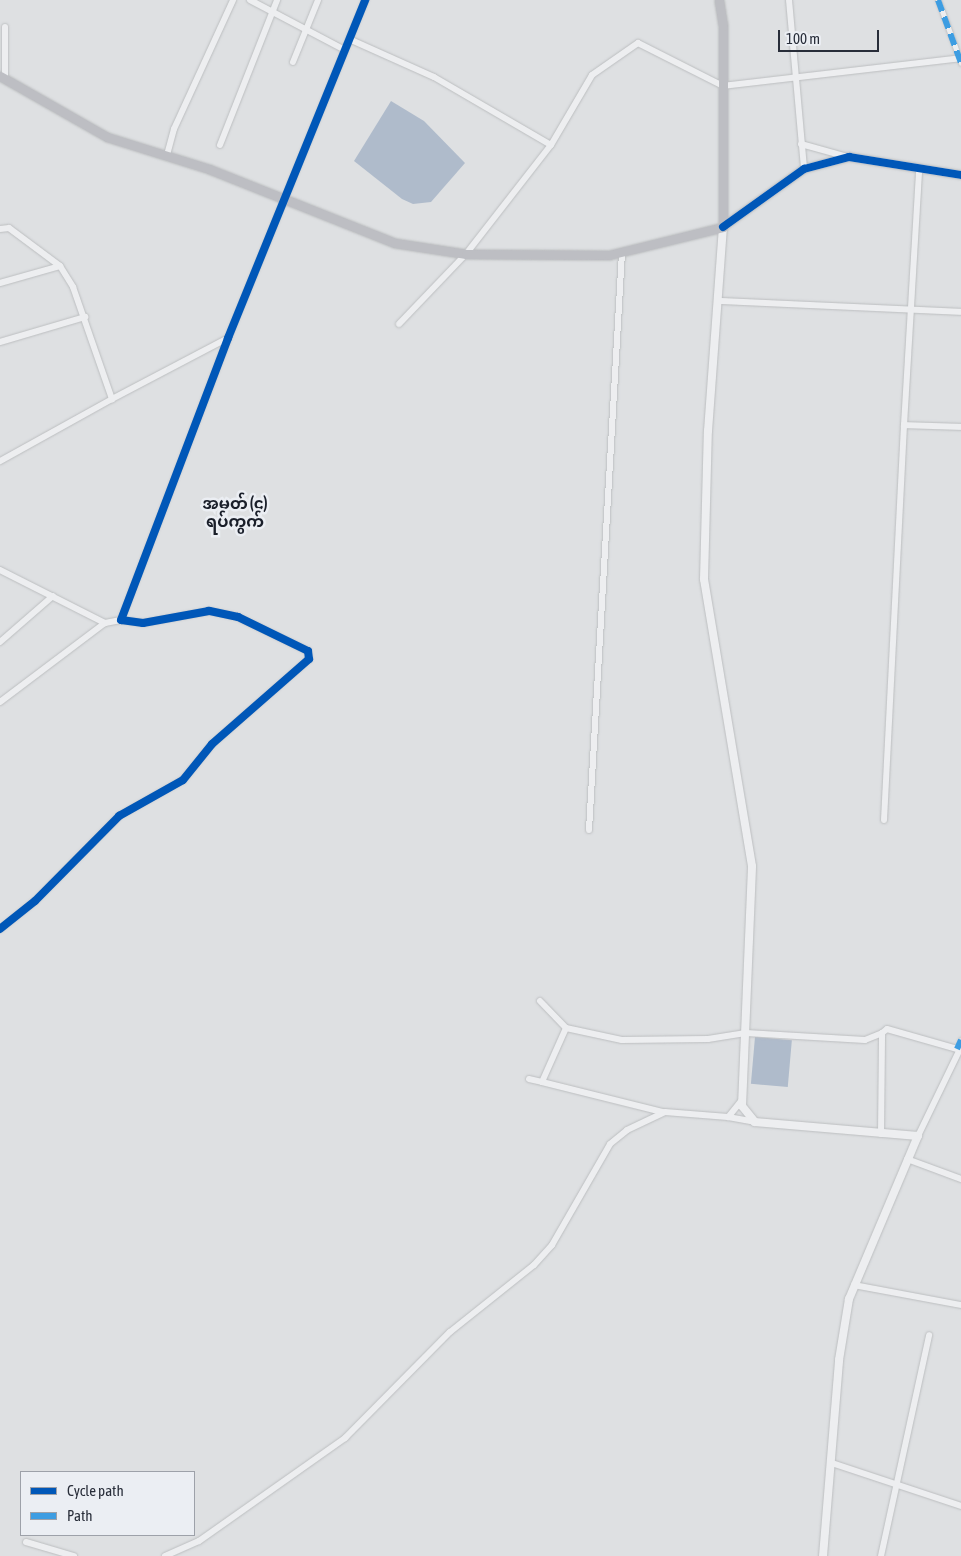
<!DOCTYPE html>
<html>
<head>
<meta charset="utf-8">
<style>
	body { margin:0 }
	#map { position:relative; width:961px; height:1556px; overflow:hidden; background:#dee0e2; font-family:"Asap Condensed","Noto Sans Myanmar",sans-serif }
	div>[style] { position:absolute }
	.water>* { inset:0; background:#afbbcb; transform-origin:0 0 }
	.roads { filter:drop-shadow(0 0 1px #bcbec0) drop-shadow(0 0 1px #bcbec0) }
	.pedestrian>* { height:5px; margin:-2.5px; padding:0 2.5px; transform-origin:2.5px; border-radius:2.5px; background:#edeef0 }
	.minor>* { height:6px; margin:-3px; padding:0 3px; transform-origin:3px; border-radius:3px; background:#edeef0 }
	.tertiary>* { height:8px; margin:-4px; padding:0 4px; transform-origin:4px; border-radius:4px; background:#edeef0 }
	.secondary>* { height:9px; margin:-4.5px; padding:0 4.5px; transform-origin:4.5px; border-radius:4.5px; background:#bdbec3 }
	.quiet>* { height:6px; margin-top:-3px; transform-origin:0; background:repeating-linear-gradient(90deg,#3d9de2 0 12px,transparent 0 18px) }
	.cycleway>* { height:8px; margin:-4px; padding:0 4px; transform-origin:4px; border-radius:4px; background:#0057b8 }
	span { translate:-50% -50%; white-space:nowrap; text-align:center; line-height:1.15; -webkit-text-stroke:5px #ebeef3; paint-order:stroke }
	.quarter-label { font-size:16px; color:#1a1f2a; font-weight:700 }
	.legend { position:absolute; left:20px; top:1471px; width:175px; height:65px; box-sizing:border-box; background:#ebeef3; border:1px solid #9da1a9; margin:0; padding:6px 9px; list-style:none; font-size:15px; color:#282d39 }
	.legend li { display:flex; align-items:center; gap:10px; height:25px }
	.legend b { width:25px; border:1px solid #9da1a9 }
	.scale { position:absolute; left:778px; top:30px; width:101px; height:22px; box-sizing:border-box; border:2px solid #282d39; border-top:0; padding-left:6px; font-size:15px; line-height:18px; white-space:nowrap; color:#282d39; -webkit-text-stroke:4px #ebeef3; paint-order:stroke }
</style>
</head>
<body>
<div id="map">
	<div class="water">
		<div style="clip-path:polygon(391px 101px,424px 121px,465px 163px,431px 202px,413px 204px,402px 199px,354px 161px)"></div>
		<div style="left:755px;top:1037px;width:37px;height:47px;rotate:5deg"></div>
	</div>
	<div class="roads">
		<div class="pedestrian">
			<div style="left:938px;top:0;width:67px;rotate:69.9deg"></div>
			<div style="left:957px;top:1049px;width:10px;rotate:-66deg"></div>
		</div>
		<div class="minor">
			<div style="left:250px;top:0;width:107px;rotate:27.8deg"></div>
			<div style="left:789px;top:0;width:170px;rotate:84.9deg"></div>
			<div style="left:5px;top:27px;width:52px;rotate:90deg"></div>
			<div style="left:349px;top:39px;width:93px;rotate:24.1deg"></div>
			<div style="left:434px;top:77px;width:135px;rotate:30.2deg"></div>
			<div style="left:551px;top:145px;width:81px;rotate:-59.6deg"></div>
			<div style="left:592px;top:75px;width:56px;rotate:-34.8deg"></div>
			<div style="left:638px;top:43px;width:95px;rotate:26.8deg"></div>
			<div style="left:723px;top:86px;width:240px;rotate:-6.7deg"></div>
			<div style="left:293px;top:62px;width:67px;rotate:-68deg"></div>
			<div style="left:801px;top:144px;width:49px;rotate:15.5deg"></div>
			<div style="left:220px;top:145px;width:156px;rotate:-68.5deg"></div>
			<div style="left:167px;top:155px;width:27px;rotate:-75deg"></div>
			<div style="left:174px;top:129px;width:142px;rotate:-65.4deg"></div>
			<div style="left:0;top:229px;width:9px;rotate:-6deg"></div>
			<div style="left:9px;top:228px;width:64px;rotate:36.7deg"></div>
			<div style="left:60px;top:266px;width:25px;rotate:58deg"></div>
			<div style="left:73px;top:287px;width:119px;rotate:70.8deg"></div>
			<div style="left:112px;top:399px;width:128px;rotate:151deg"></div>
			<div style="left:0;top:283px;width:62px;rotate:-15.8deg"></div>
			<div style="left:719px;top:301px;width:242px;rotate:2.6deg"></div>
			<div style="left:399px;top:324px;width:97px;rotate:-46.3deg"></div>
			<div style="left:466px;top:254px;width:138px;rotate:-52.1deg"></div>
			<div style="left:0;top:342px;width:89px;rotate:-16.4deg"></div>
			<div style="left:112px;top:399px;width:131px;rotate:-27.7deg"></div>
			<div style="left:904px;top:425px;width:256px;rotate:-86.6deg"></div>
			<div style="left:0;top:570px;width:118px;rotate:26.8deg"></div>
			<div style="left:0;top:642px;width:70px;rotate:-41deg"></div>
			<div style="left:0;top:702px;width:131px;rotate:-37deg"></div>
			<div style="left:105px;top:623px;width:16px;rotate:-11deg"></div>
			<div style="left:884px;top:820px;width:396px;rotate:-87.1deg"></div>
			<div style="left:904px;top:425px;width:57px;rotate:2deg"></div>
			<div style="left:589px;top:830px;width:578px;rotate:-86.73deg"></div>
			<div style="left:0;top:929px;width:45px;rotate:-38.7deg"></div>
			<div style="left:35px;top:901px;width:120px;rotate:-45.3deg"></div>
			<div style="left:119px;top:816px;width:73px;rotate:-29.4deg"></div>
			<div style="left:183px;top:780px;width:46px;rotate:-51.1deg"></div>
			<div style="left:212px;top:744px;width:129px;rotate:-41.2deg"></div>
			<div style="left:309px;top:659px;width:8px;rotate:-97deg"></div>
			<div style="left:308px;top:651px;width:78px;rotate:-154.1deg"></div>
			<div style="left:238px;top:617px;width:30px;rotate:-168deg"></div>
			<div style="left:209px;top:611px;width:67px;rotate:169.7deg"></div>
			<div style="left:143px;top:623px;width:22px;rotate:-172deg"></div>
			<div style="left:121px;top:620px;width:302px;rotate:-69.2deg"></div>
			<div style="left:228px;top:338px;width:365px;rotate:-67.9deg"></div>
			<div style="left:540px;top:1001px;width:37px;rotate:46deg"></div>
			<div style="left:566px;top:1028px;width:57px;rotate:12.1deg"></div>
			<div style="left:622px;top:1040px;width:86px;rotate:-0.7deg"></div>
			<div style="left:708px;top:1039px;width:38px;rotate:-9deg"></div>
			<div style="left:746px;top:1033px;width:119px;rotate:3.4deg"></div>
			<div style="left:865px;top:1040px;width:18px;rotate:-22deg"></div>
			<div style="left:566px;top:1028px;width:59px;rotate:114deg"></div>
			<div style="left:542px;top:1082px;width:124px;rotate:14deg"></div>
			<div style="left:529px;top:1079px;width:13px;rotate:13deg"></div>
			<div style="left:742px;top:1100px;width:22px;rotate:129deg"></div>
			<div style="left:728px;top:1117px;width:27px;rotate:10deg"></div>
			<div style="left:881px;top:1134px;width:101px;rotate:-89.4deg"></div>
			<div style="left:882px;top:1033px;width:6px;rotate:-39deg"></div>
			<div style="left:887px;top:1029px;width:73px;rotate:15.9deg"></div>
			<div style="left:918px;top:1136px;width:97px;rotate:-64.2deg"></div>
			<div style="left:907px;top:1159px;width:58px;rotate:20.3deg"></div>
			<div style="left:854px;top:1285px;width:109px;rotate:10.6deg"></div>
			<div style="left:832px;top:1463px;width:136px;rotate:18.4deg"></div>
			<div style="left:26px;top:1542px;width:50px;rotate:16.3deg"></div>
			<div style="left:165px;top:1556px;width:37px;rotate:-24deg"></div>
			<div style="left:199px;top:1541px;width:179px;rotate:-35.2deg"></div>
			<div style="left:345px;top:1438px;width:149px;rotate:-45.3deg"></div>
			<div style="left:450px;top:1332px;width:107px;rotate:-38.6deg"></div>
			<div style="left:534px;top:1265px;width:27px;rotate:-48deg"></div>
			<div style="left:552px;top:1245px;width:116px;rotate:-60.1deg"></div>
			<div style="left:610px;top:1144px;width:22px;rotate:-39deg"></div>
			<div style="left:627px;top:1130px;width:42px;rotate:-25.3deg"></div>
			<div style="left:665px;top:1112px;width:63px;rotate:4.5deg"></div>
			<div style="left:881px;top:1556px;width:226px;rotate:-77.7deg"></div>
		</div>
		<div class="tertiary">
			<div style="left:918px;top:1136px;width:164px;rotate:-175.1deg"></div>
			<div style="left:755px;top:1122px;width:21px;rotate:-129deg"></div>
			<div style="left:742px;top:1106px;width:240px;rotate:-87.6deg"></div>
			<div style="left:752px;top:866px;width:291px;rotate:-99.5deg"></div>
			<div style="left:704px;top:579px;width:148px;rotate:-88.5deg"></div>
			<div style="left:708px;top:431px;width:205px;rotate:-85.8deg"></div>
			<div style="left:723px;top:227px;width:100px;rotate:-35.6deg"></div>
			<div style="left:804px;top:169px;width:47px;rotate:-14.9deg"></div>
			<div style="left:849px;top:157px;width:113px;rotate:9.1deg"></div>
			<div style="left:823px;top:1556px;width:197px;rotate:-85.3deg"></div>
			<div style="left:839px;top:1360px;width:62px;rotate:-80.7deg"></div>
			<div style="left:849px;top:1299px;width:177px;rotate:-67.1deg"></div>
		</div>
		<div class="secondary">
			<div style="left:0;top:76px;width:123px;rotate:29.7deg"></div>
			<div style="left:107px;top:137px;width:107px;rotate:17.4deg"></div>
			<div style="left:209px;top:169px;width:200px;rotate:21.7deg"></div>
			<div style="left:395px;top:243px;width:72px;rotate:8.8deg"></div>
			<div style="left:466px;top:254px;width:143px;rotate:0.4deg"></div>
			<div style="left:609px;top:255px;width:117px;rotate:-13.8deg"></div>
			<div style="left:723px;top:227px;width:201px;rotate:-90deg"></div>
			<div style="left:723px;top:26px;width:26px;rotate:-99deg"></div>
		</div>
	</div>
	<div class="quiet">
		<div style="left:938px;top:0;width:67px;rotate:69.9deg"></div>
		<div style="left:957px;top:1049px;width:10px;rotate:-66deg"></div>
	</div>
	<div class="cycleway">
		<div style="left:723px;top:227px;width:100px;rotate:-35.6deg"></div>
		<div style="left:804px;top:169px;width:47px;rotate:-14.9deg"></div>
		<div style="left:849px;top:157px;width:113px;rotate:9.1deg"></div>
		<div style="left:0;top:929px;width:45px;rotate:-38.7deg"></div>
		<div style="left:35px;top:901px;width:120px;rotate:-45.3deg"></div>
		<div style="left:119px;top:816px;width:73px;rotate:-29.4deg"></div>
		<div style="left:183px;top:780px;width:46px;rotate:-51.1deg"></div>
		<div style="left:212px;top:744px;width:129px;rotate:-41.2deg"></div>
		<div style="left:309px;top:659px;width:8px;rotate:-97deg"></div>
		<div style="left:308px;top:651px;width:78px;rotate:-154.1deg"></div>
		<div style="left:238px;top:617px;width:30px;rotate:-168deg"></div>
		<div style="left:209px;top:611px;width:67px;rotate:169.7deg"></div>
		<div style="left:143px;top:623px;width:22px;rotate:-172deg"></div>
		<div style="left:121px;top:620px;width:302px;rotate:-69.2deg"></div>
		<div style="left:228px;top:338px;width:365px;rotate:-67.9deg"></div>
	</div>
	<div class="quarter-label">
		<span style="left:235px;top:512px">အမှတ် (၄)<br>ရပ်ကွက်</span>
	</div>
	<ul class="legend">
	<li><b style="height:6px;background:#0057b8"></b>Cycle path</li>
	<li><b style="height:6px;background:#3d9de2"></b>Path</li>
	</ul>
	<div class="scale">100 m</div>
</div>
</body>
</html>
